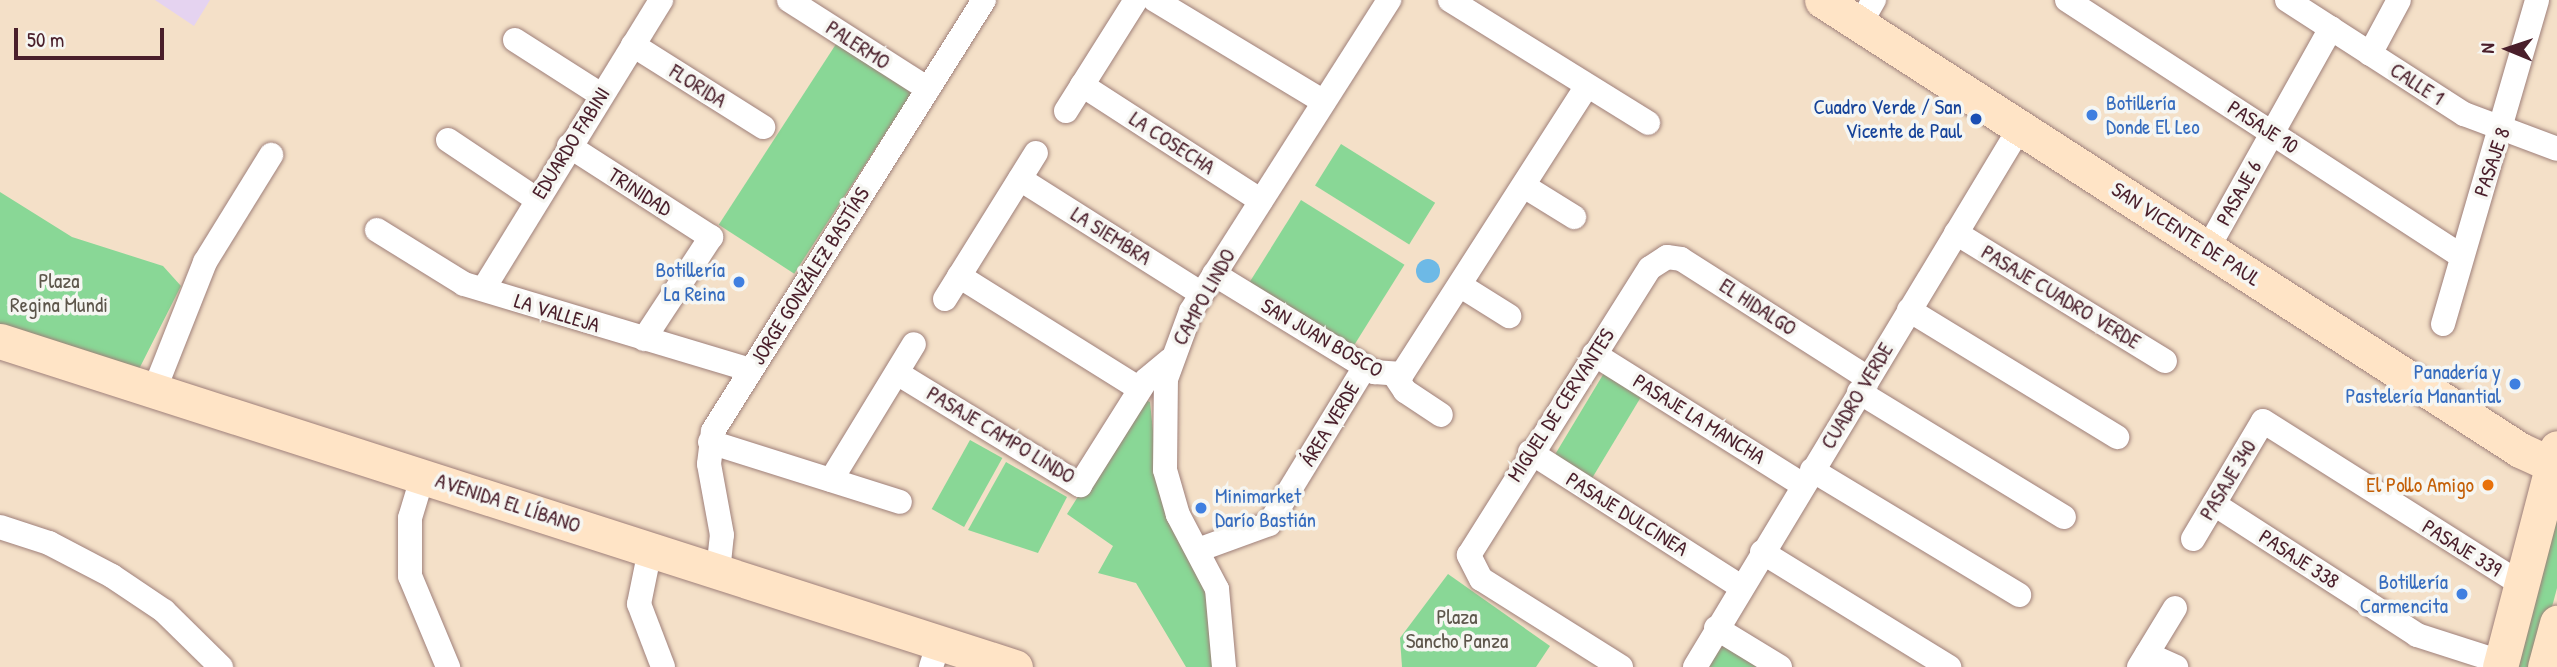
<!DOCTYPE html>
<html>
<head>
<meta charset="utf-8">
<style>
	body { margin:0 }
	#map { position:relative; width:2557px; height:667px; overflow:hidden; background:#f4e0c8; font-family:"Patrick Hand",sans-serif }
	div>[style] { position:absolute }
	.built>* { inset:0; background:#e5d3f0 }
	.green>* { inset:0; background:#89d796; transform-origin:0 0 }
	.water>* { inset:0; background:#6db9e6 }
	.round { border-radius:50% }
	.roads { filter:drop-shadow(0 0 2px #9f807a) drop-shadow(0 0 2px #9f807a) }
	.street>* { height:24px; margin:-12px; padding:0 12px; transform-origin:12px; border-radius:12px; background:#fff }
	.secondary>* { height:35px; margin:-17.5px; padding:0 17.5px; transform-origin:17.5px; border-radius:17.5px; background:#ffe4c6 }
	.dots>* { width:19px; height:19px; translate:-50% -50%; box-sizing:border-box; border:4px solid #f6f6f2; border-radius:50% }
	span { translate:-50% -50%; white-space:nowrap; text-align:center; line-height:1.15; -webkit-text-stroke:7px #f6f6f2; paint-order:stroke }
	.street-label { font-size:21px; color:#4a1f2b }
	.shop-label { font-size:21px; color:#366cbe }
	.left { translate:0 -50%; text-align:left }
	.right { translate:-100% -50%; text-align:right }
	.transit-label { font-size:21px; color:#164399 }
	.park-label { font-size:21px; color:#5d564b }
	.food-label { font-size:21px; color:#c56008 }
	.north { position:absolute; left:2473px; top:14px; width:70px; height:70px; -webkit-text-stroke:5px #f6f6f2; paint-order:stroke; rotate:272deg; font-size:19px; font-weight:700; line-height:28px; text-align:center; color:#4a1f2b }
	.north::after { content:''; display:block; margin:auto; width:24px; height:32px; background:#4a1f2b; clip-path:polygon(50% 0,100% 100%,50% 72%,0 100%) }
	.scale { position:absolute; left:14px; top:28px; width:150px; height:32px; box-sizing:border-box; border:4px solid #4a1f2b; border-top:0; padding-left:9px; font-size:21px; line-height:24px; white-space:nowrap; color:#4a1f2b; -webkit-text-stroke:5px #f6f6f2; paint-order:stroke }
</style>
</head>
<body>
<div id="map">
	<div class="built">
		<div style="clip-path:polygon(155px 0,210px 0,194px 26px)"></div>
	</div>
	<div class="green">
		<div style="left:838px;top:41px;width:90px;height:219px;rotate:33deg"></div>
		<div style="left:1341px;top:144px;width:111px;height:49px;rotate:32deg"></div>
		<div style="clip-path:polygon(0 192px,72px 237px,163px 266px,181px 286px,135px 377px,0 333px)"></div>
		<div style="left:1301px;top:200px;width:122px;height:98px;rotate:32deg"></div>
		<div style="left:1607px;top:368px;width:44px;height:102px;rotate:31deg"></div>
		<div style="clip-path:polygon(1140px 398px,1150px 402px,1158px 481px,1202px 571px,1217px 667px,1186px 667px,1136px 583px,1098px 573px,1113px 546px,1067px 514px)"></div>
		<div style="left:970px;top:440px;width:37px;height:79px;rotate:29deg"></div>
		<div style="clip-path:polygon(1006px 462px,1067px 497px,1038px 553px,968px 530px)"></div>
		<div style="clip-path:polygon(2557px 490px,2557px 588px,2536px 667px,2510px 667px)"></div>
		<div style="clip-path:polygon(1448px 574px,1550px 646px,1536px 667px,1402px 667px,1400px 638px)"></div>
		<div style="clip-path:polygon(1725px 642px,1764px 667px,1708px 667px)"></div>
	</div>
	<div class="water">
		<div class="round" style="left:1416px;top:259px;width:24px;height:24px"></div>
	</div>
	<div class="roads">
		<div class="street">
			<div style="left:789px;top:0;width:165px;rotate:32.6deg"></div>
			<div style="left:1155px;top:0;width:197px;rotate:31.1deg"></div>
			<div style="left:1450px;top:0;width:233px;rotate:31.8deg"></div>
			<div style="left:2067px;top:0;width:468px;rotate:33deg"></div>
			<div style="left:2287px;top:0;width:211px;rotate:32.8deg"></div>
			<div style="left:2464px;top:114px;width:99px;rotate:20.6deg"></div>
			<div style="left:1860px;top:24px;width:28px;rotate:-60deg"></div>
			<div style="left:515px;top:40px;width:102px;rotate:32.6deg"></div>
			<div style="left:633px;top:45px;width:154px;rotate:32.2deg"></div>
			<div style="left:2370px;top:54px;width:61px;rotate:-61.8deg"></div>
			<div style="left:1082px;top:85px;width:213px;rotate:32.9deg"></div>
			<div style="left:1066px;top:111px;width:131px;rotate:-57.8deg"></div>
			<div style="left:448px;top:140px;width:106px;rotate:33.8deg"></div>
			<div style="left:569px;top:146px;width:169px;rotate:32.7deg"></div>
			<div style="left:711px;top:237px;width:122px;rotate:123.3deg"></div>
			<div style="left:1020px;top:179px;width:215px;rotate:32.3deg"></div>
			<div style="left:1524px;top:186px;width:59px;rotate:31.8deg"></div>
			<div style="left:377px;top:230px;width:102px;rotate:31.8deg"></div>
			<div style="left:464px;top:284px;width:299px;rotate:16.7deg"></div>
			<div style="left:1956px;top:233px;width:245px;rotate:31.5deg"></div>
			<div style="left:2208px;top:248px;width:252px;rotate:-60.8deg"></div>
			<div style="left:1214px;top:274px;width:188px;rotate:31.5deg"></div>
			<div style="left:1374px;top:372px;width:28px;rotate:4deg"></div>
			<div style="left:1402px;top:374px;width:341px;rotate:-57.3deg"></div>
			<div style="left:959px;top:276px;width:213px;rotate:32deg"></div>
			<div style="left:1461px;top:286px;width:57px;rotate:32deg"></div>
			<div style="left:484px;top:288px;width:338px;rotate:-58.4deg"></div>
			<div style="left:945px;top:299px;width:172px;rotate:-58.1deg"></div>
			<div style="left:1909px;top:310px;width:244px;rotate:31.4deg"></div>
			<div style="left:2443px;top:324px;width:337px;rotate:-73.8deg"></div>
			<div style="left:1594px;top:354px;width:247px;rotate:32.1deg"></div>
			<div style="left:897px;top:373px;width:215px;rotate:31.5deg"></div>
			<div style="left:1080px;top:485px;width:124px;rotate:-57.8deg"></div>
			<div style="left:1146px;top:380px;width:31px;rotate:-40deg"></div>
			<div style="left:1395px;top:376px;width:18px;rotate:56deg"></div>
			<div style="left:1405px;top:391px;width:43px;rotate:33.7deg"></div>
			<div style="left:154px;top:391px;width:139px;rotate:-68.4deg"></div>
			<div style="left:205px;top:262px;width:126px;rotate:-58.3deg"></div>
			<div style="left:1859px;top:392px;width:240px;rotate:31.4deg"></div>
			<div style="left:710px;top:442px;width:199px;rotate:17.5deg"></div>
			<div style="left:1530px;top:452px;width:250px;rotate:32.6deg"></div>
			<div style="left:1812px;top:470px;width:242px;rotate:31.1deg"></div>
			<div style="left:423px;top:475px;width:45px;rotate:106.8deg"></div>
			<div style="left:410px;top:518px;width:58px;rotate:90deg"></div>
			<div style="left:410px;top:576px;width:99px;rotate:67.3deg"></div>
			<div style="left:831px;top:480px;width:159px;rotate:-58.6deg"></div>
			<div style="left:2214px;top:504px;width:242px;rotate:32.8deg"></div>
			<div style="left:2417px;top:635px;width:88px;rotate:17.8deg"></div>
			<div style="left:0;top:527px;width:52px;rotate:18.1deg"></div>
			<div style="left:49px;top:543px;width:71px;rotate:27.6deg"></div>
			<div style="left:112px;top:576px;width:63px;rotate:33.9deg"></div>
			<div style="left:164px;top:611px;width:80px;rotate:44.5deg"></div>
			<div style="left:2193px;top:539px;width:137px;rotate:-59.3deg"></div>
			<div style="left:2263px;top:421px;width:305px;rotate:32.3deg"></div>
			<div style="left:650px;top:550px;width:55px;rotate:101.5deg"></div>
			<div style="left:639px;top:604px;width:67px;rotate:69.1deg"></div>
			<div style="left:1198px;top:550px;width:76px;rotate:-20.1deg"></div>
			<div style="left:1269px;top:524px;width:184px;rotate:-58.6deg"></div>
			<div style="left:1762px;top:552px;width:220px;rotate:31.6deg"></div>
			<div style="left:718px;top:572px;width:37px;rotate:-84deg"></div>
			<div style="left:722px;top:535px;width:72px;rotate:-100.4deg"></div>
			<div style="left:709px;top:464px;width:33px;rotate:-83deg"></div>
			<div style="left:713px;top:431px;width:509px;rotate:-57.84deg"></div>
			<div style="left:1716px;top:628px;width:75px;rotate:31.4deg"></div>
			<div style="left:2147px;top:654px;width:32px;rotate:24deg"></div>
			<div style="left:931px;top:667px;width:26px;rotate:-72deg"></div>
			<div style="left:1224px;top:667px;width:78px;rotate:-95.1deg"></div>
			<div style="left:1217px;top:589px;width:84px;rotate:-117.8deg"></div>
			<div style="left:1178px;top:515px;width:47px;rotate:-106.1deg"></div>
			<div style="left:1165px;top:470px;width:91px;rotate:-89.4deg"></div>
			<div style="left:1166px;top:379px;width:72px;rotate:-69.8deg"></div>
			<div style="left:1191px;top:311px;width:369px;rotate:-57.5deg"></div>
			<div style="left:1621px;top:667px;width:165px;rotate:-147.8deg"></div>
			<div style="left:1481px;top:579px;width:27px;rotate:-117deg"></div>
			<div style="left:1469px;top:555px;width:339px;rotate:-57.8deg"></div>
			<div style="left:1650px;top:268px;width:20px;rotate:-33deg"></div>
			<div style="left:1667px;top:257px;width:14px;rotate:8deg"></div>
			<div style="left:1681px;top:259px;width:222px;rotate:32.5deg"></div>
			<div style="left:1695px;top:667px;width:632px;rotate:-58.93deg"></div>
			<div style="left:2139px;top:667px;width:69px;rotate:-58.6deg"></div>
		</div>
		<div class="secondary">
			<div style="left:1822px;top:0;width:830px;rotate:32.81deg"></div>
			<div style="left:2520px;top:450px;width:41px;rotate:24.7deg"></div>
			<div style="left:0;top:341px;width:1066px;rotate:17.81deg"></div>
			<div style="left:2500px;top:667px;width:226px;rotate:-75.4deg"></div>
			<div style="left:2545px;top:667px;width:46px;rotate:-74.7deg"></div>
		</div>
	</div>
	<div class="dots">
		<div style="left:2092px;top:115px;background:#3f7fe0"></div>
		<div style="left:1976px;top:119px;background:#1a4fb4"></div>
		<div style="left:739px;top:282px;background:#3f7fe0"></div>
		<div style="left:2515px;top:384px;background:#3f7fe0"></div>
		<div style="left:2488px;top:485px;background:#e8710a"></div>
		<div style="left:1201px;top:508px;background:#3f7fe0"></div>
		<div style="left:2462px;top:594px;background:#3f7fe0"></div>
	</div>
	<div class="street-label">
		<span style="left:858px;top:45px;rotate:33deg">PALERMO</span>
		<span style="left:2417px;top:84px;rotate:33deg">CALLE 1</span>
		<span style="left:698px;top:86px;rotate:32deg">FLORIDA</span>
		<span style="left:2263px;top:127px;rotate:33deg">PASAJE 10</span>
		<span style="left:571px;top:143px;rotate:-58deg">EDUARDO FABINI</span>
		<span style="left:1172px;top:143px;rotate:33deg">LA COSECHA</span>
		<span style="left:2492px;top:162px;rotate:-71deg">PASAJE 8</span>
		<span style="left:640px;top:192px;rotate:33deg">TRINIDAD</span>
		<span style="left:2239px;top:193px;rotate:-61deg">PASAJE 6</span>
		<span style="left:2186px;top:234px;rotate:33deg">SAN VICENTE DE PAUL</span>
		<span style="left:1111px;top:236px;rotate:32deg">LA SIEMBRA</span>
		<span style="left:810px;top:276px;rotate:-58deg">JORGE GONZÁLEZ BASTÍAS</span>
		<span style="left:1204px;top:297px;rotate:-61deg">CAMPO LINDO</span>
		<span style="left:2061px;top:297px;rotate:31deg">PASAJE CUADRO VERDE</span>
		<span style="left:1758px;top:307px;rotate:33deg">EL HIDALGO</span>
		<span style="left:557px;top:313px;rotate:17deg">LA VALLEJA</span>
		<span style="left:1322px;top:338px;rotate:30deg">SAN JUAN BOSCO</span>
		<span style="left:1857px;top:396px;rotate:-59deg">CUADRO VERDE</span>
		<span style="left:1561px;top:405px;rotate:-57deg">MIGUEL DE CERVANTES</span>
		<span style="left:1699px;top:419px;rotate:32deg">PASAJE LA MANCHA</span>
		<span style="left:1330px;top:424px;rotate:-59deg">ÁREA VERDE</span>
		<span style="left:1001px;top:435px;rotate:31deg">PASAJE CAMPO LINDO</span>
		<span style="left:2228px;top:480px;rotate:-59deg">PASAJE 340</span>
		<span style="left:508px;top:503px;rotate:18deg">AVENIDA EL LÍBANO</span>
		<span style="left:1627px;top:514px;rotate:32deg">PASAJE DULCINEA</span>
		<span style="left:2462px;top:548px;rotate:32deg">PASAJE 339</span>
		<span style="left:2299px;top:559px;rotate:33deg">PASAJE 338</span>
	</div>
	<div class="shop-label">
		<span class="left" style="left:2106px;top:115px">Botillería<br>Donde El Leo</span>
		<span class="right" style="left:725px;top:282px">Botillería<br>La Reina</span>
		<span class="right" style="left:2501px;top:384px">Panadería y<br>Pastelería Manantial</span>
		<span class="left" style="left:1215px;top:508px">Minimarket<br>Darío Bastián</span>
		<span class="right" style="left:2448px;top:594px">Botillería<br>Carmencita</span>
	</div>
	<div class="transit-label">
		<span class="right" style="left:1962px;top:119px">Cuadro Verde / San<br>Vicente de Paul</span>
	</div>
	<div class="park-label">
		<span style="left:59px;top:293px">Plaza<br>Regina Mundi</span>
		<span style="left:1457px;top:629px">Plaza<br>Sancho Panza</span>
	</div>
	<div class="food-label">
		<span class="right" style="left:2474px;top:485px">El Pollo Amigo</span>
	</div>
	<div class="north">N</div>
	<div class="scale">50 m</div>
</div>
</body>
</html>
